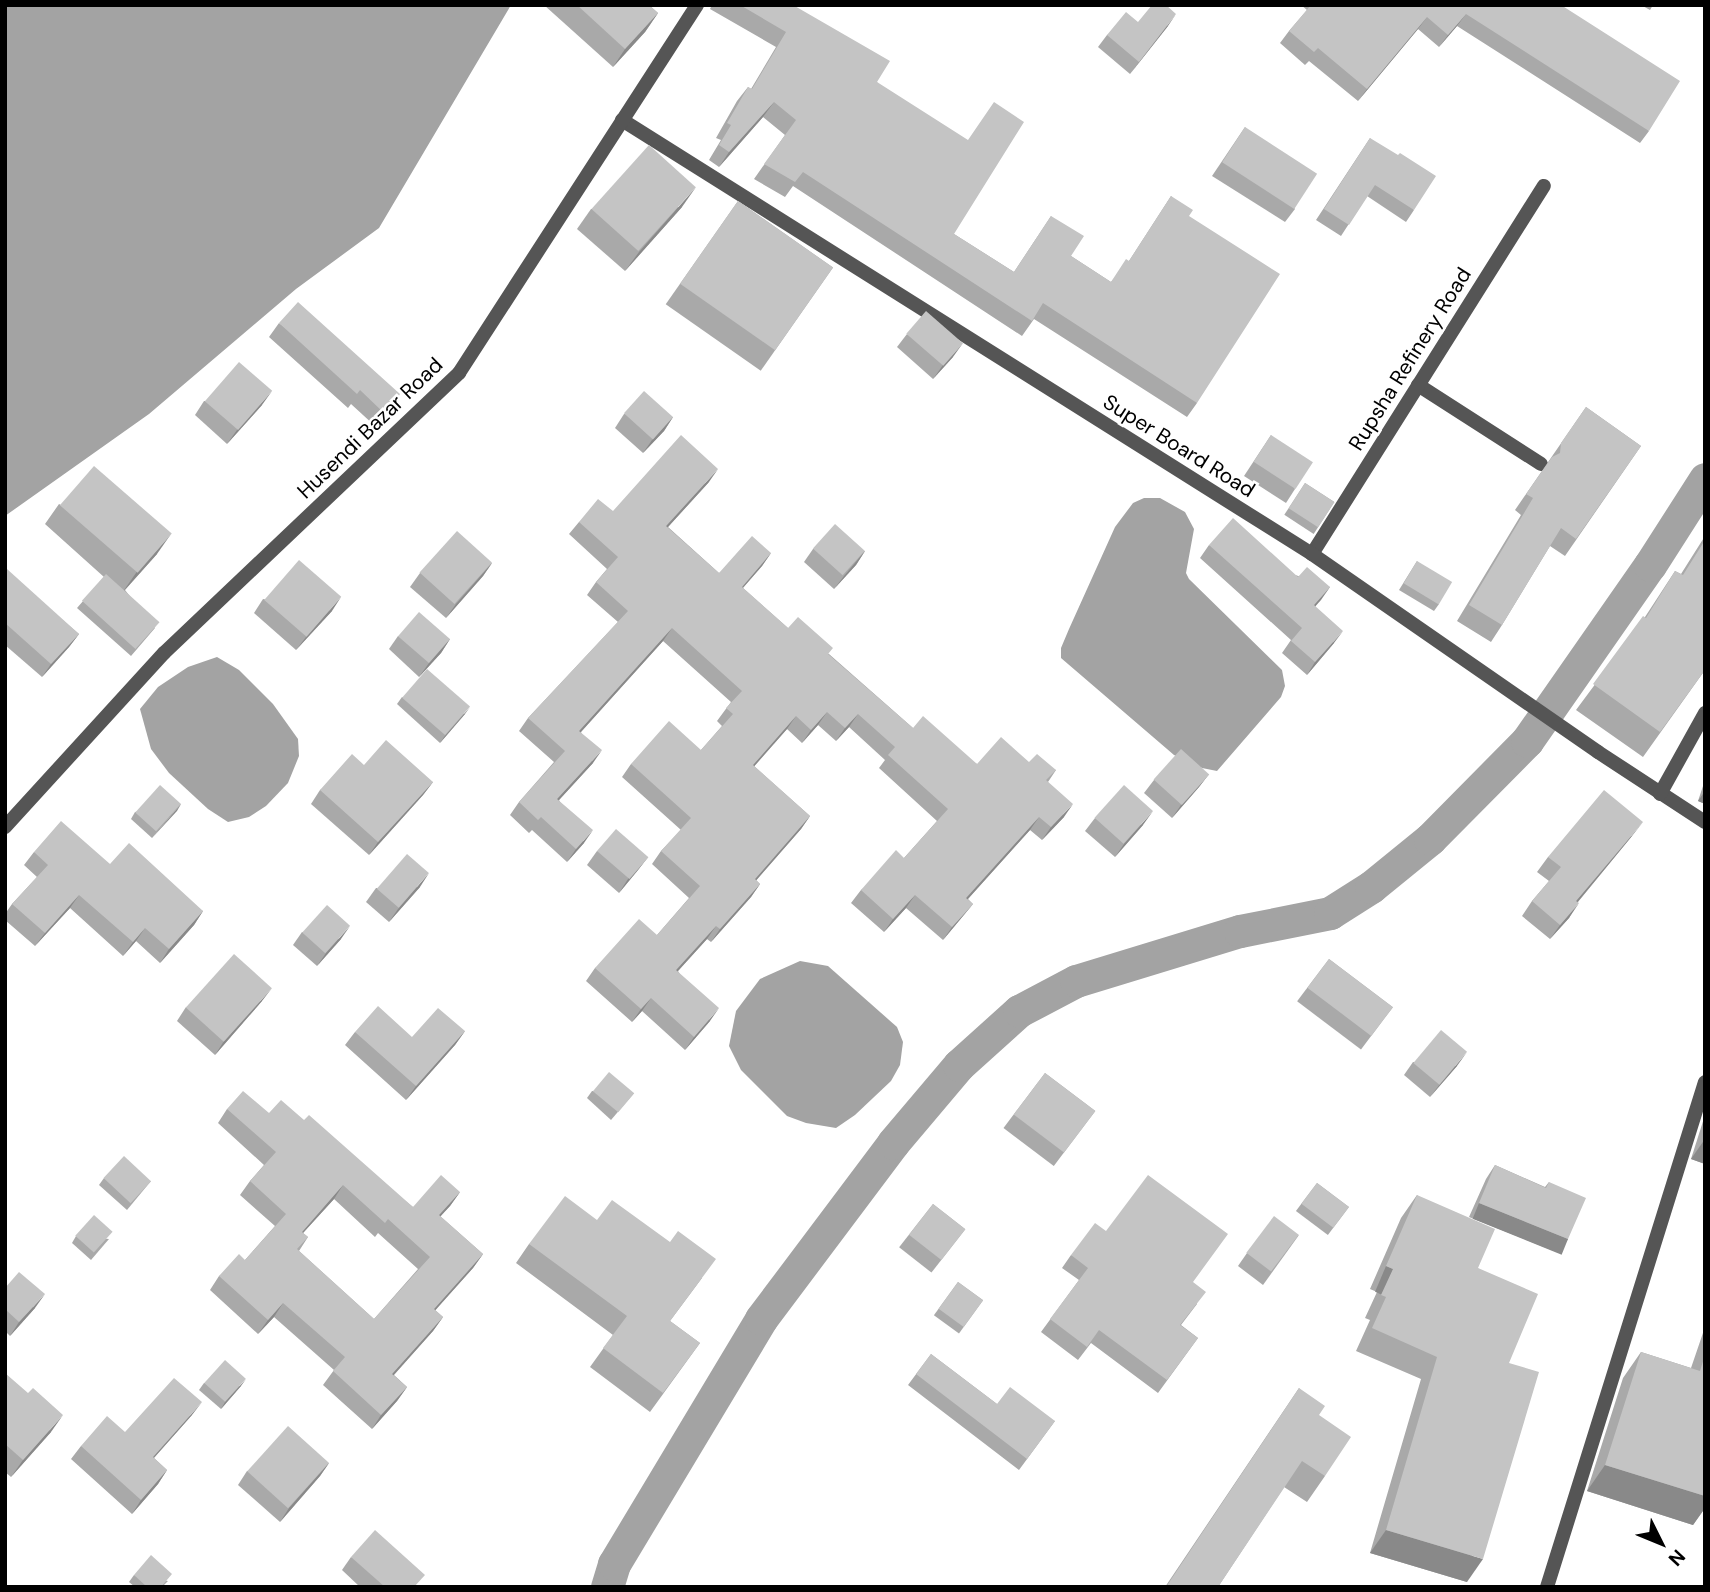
<!DOCTYPE html>
<html>
<head>
<meta charset="utf-8">
<style>
	body { margin:0 }
	#map { position:relative; width:1710px; height:1592px; overflow:hidden; background:#fff; font-family:"DM Sans",sans-serif }
	div>[style] { position:absolute }
	.water>* { inset:0; background:#a3a3a3 }
	.canal>* { height:33px; margin:-16.5px; padding:0 16.5px; transform-origin:16.5px; border-radius:16.5px; background:#a3a3a3 }
	.lane>* { height:14px; margin:-7px; padding:0 7px; transform-origin:7px; border-radius:7px; background:#555 }
	.street>* { height:14px; margin:-7px; padding:0 7px; transform-origin:7px; border-radius:7px; background:#555 }
	.wall>* { inset:0; background:#a9a9a9; transform-origin:0 0 }
	.shaded-wall>* { inset:0; background:#898989; transform-origin:0 0 }
	.building>* { inset:0; background:#c4c4c4; transform-origin:0 0 }
	span { translate:-50% -50%; white-space:nowrap; text-align:center; line-height:1.15; -webkit-text-stroke:5px #fff; paint-order:stroke }
	.street-label { font-size:21px; color:#000 }
	.frame { position:absolute; inset:0; border:7px solid #000; pointer-events:none }
	.north { position:absolute; left:1626px; top:1508px; width:70px; height:70px; -webkit-text-stroke:5px #fff; paint-order:stroke; rotate:133deg; font-size:19px; font-weight:700; line-height:28px; text-align:center; color:#000 }
	.north::after { content:''; display:block; margin:auto; width:24px; height:32px; background:#000; clip-path:polygon(50% 0,100% 100%,50% 72%,0 100%) }
</style>
</head>
<body>
<div id="map">
	<div class="water">
		<div style="clip-path:polygon(5px 5px,511px 5px,379px 228px,296px 289px,149px 414px,5px 516px)"></div>
		<div style="clip-path:polygon(1144px 498px,1160px 498px,1185px 512px,1194px 529px,1186px 573px,1189px 579px,1282px 670px,1285px 686px,1281px 697px,1217px 771px,1202px 768px,1174px 755px,1061px 658px,1061px 648px,1069px 629px,1115px 527px,1133px 503px)"></div>
		<div style="clip-path:polygon(217px 657px,239px 670px,273px 704px,298px 739px,299px 756px,288px 783px,266px 806px,249px 817px,228px 822px,208px 809px,169px 773px,151px 749px,140px 709px,158px 687px,188px 667px)"></div>
		<div style="clip-path:polygon(800px 961px,828px 966px,897px 1027px,903px 1042px,900px 1065px,891px 1081px,855px 1115px,836px 1128px,806px 1123px,787px 1116px,741px 1070px,729px 1046px,736px 1011px,760px 979px)"></div>
	</div>
	<div class="canal">
		<div style="left:607px;top:1587px;width:24px;rotate:-73deg"></div>
		<div style="left:614px;top:1564px;width:286px;rotate:-59deg"></div>
		<div style="left:761px;top:1319px;width:220px;rotate:-53.1deg"></div>
		<div style="left:893px;top:1143px;width:102px;rotate:-49.8deg"></div>
		<div style="left:959px;top:1065px;width:81px;rotate:-42deg"></div>
		<div style="left:1019px;top:1011px;width:64px;rotate:-27.8deg"></div>
		<div style="left:1076px;top:981px;width:171px;rotate:-17deg"></div>
		<div style="left:1240px;top:931px;width:92px;rotate:-11.3deg"></div>
		<div style="left:1330px;top:913px;width:49px;rotate:-32.4deg"></div>
		<div style="left:1371px;top:887px;width:76px;rotate:-39.1deg"></div>
		<div style="left:1430px;top:839px;width:138px;rotate:-45.3deg"></div>
		<div style="left:1527px;top:741px;width:215px;rotate:-55.1deg"></div>
		<div style="left:1650px;top:565px;width:102px;rotate:-57.4deg"></div>
	</div>
	<div class="lane">
		<div style="left:1418px;top:385px;width:146px;rotate:32.7deg"></div>
		<div style="left:1312px;top:554px;width:435px;rotate:-57.8deg"></div>
		<div style="left:1547px;top:1587px;width:529px;rotate:-72.63deg"></div>
	</div>
	<div class="street">
		<div style="left:622px;top:120px;width:815px;rotate:32.17deg"></div>
		<div style="left:1312px;top:554px;width:348px;rotate:34.7deg"></div>
		<div style="left:1598px;top:752px;width:128px;rotate:33.2deg"></div>
		<div style="left:1660px;top:794px;width:93px;rotate:-60.9deg"></div>
		<div style="left:5px;top:827px;width:236px;rotate:-47.6deg"></div>
		<div style="left:164px;top:653px;width:407px;rotate:-43.5deg"></div>
		<div style="left:459px;top:373px;width:438px;rotate:-57.1deg"></div>
	</div>
	<div class="wall">
		<div style="clip-path:polygon(544px 5px,649px 5px,658px 13px,645px 32px,613px 67px)"></div>
		<div style="clip-path:polygon(712px 5px,793px 5px,877px 82px,954px 234px,1014px 272px,1051px 216px,1071px 256px,1111px 282px,1129px 261px,1171px 196px,1189px 216px,1197px 403px,1187px 417px,1034px 319px,1022px 336px,793px 186px,785px 197px,754px 179px,785px 135px,763px 117px,719px 167px,709px 160px,721px 140px,716px 138px,737px 101px,748px 87px,751px 89px,776px 47px,710px 9px)"></div>
		<div style="clip-path:polygon(1301px 5px,1561px 5px,1649px 131px,1640px 143px,1457px 26px,1439px 47px,1418px 29px,1358px 101px,1309px 61px,1305px 65px,1280px 43px,1289px 31px,1307px 10px)"></div>
		<div style="clip-path:polygon(1641px 5px,1653px 5px,1650px 10px)"></div>
		<div style="clip-path:polygon(1138px 22px,1168px 26px,1130px 74px,1098px 47px,1107px 35px)"></div>
		<div style="clip-path:polygon(1245px 127px,1295px 209px,1285px 222px,1212px 176px)"></div>
		<div style="clip-path:polygon(1370px 138px,1414px 210px,1406px 222px,1367px 196px,1341px 236px,1316px 220px)"></div>
		<div style="left:738px;top:201px;width:116px;height:126px;rotate:35deg"></div>
		<div style="clip-path:polygon(682px 207px,625px 271px,577px 229px,591px 209px)"></div>
		<div style="clip-path:polygon(279px 323px,391px 408px,375px 426px,351px 404px,348px 408px,269px 337px)"></div>
		<div style="clip-path:polygon(907px 334px,953px 357px,933px 379px,897px 347px)"></div>
		<div style="clip-path:polygon(204px 401px,262px 405px,227px 444px,195px 415px)"></div>
		<div style="clip-path:polygon(1586px 407px,1641px 446px,1565px 556px,1550px 546px,1502px 625px,1491px 642px,1457px 621px,1521px 515px,1515px 510px)"></div>
		<div style="clip-path:polygon(624px 414px,673px 417px,664px 431px,643px 453px,615px 428px)"></div>
		<div style="clip-path:polygon(1271px 435px,1295px 489px,1286px 503px,1244px 476px)"></div>
		<div style="clip-path:polygon(709px 482px,668px 527px,719px 573px,771px 553px,762px 566px,743px 588px,788px 628px,829px 654px,913px 728px,977px 764px,1029px 762px,1056px 770px,1048px 782px,1064px 817px,1042px 840px,1030px 830px,968px 899px,973px 904px,943px 940px,906px 908px,884px 932px,851px 903px,861px 890px,904px 858px,937px 821px,879px 768px,885px 760px,849px 727px,836px 741px,818px 725px,802px 743px,787px 729px,754px 766px,810px 816px,801px 829px,756px 880px,760px 884px,751px 897px,711px 942px,707px 939px,678px 971px,710px 1021px,685px 1050px,642px 1011px,632px 1022px,586px 981px,595px 968px,657px 935px,689px 898px,652px 864px,661px 851px,681px 830px,622px 777px,631px 764px,701px 750px,722px 726px,717px 721px,731px 702px,663px 641px,581px 732px,593px 763px,559px 800px,584px 843px,567px 862px,532px 830px,529px 833px,510px 815px,519px 802px,554px 762px,519px 731px,528px 718px,618px 622px,587px 595px,596px 582px,607px 569px,569px 534px,579px 522px)"></div>
		<div style="left:1305px;top:483px;width:35px;height:38px;rotate:33deg"></div>
		<div style="clip-path:polygon(59px 504px,157px 554px,125px 590px,155px 628px,131px 656px,77px 608px,104px 577px,45px 524px)"></div>
		<div style="clip-path:polygon(1705px 536px,1705px 670px,1643px 757px,1576px 710px,1645px 617px,1675px 571px,1681px 574px)"></div>
		<div style="clip-path:polygon(1209px 545px,1330px 587px,1315px 606px,1334px 643px,1307px 675px,1282px 653px,1291px 640px,1200px 558px)"></div>
		<div style="clip-path:polygon(813px 549px,865px 551px,856px 565px,834px 589px,804px 562px)"></div>
		<div style="clip-path:polygon(1417px 561px,1439px 604px,1434px 611px,1399px 590px)"></div>
		<div style="clip-path:polygon(492px 563px,483px 576px,446px 618px,410px 587px,420px 573px)"></div>
		<div style="clip-path:polygon(5px 571px,79px 634px,69px 647px,42px 677px,5px 645px)"></div>
		<div style="clip-path:polygon(263px 599px,332px 611px,296px 650px,254px 613px)"></div>
		<div style="clip-path:polygon(398px 636px,450px 639px,441px 653px,419px 677px,389px 649px)"></div>
		<div style="clip-path:polygon(402px 697px,465px 714px,440px 743px,397px 704px)"></div>
		<div style="clip-path:polygon(364px 765px,433px 782px,423px 795px,369px 855px,311px 804px,320px 790px)"></div>
		<div style="clip-path:polygon(1209px 774px,1199px 787px,1172px 818px,1144px 793px,1154px 780px)"></div>
		<div style="clip-path:polygon(1705px 780px,1705px 804px,1698px 801px)"></div>
		<div style="clip-path:polygon(181px 804px,152px 838px,131px 819px,135px 812px)"></div>
		<div style="clip-path:polygon(1095px 818px,1143px 825px,1115px 857px,1085px 831px)"></div>
		<div style="clip-path:polygon(1632px 836px,1578px 902px,1569px 918px,1550px 939px,1522px 916px,1532px 901px,1549px 881px,1537px 872px,1548px 857px)"></div>
		<div style="clip-path:polygon(597px 851px,648px 857px,638px 870px,619px 893px,587px 865px)"></div>
		<div style="clip-path:polygon(34px 852px,110px 864px,203px 911px,194px 925px,160px 963px,136px 941px,123px 956px,70px 908px,35px 946px,5px 920px,5px 914px,12px 904px,37px 877px,24px 865px)"></div>
		<div style="clip-path:polygon(420px 887px,389px 922px,366px 902px,376px 888px)"></div>
		<div style="clip-path:polygon(302px 932px,341px 939px,317px 966px,293px 945px)"></div>
		<div style="left:1329px;top:959px;width:80px;height:53px;rotate:37deg"></div>
		<div style="clip-path:polygon(262px 1001px,215px 1055px,177px 1021px,186px 1007px)"></div>
		<div style="clip-path:polygon(465px 1031px,455px 1045px,406px 1100px,345px 1045px,355px 1032px,412px 1037px)"></div>
		<div style="clip-path:polygon(1413px 1062px,1457px 1066px,1430px 1097px,1404px 1075px)"></div>
		<div style="left:1045px;top:1073px;width:63px;height:69px;rotate:37deg"></div>
		<div style="clip-path:polygon(592px 1091px,634px 1093px,611px 1120px,587px 1098px)"></div>
		<div style="clip-path:polygon(evenodd,227px 1109px,269px 1113px,304px 1120px,413px 1207px,460px 1192px,450px 1206px,440px 1216px,483px 1254px,473px 1268px,435px 1310px,443px 1317px,433px 1331px,394px 1375px,407px 1387px,397px 1401px,372px 1429px,323px 1385px,334px 1370px,274px 1317px,258px 1334px,210px 1290px,219px 1276px,245px 1260px,275px 1226px,240px 1195px,250px 1181px,264px 1165px,218px 1123px,227px 1109px,334px 1199px,375px 1237px,378px 1233px,418px 1269px,374px 1319px,299px 1251px,308px 1237px,303px 1233px,334px 1199px)"></div>
		<div style="clip-path:polygon(1705px 1115px,1705px 1164px,1691px 1159px)"></div>
		<div style="clip-path:polygon(1495px 1165px,1545px 1187px,1549px 1182px,1568px 1239px,1559px 1253px,1469px 1217px,1486px 1179px)"></div>
		<div style="clip-path:polygon(104px 1178px,151px 1181px,127px 1210px,99px 1185px)"></div>
		<div style="left:1317px;top:1183px;width:40px;height:35px;rotate:37deg"></div>
		<div style="clip-path:polygon(1417px 1195px,1478px 1268px,1509px 1363px,1467px 1582px,1370px 1553px,1421px 1379px,1356px 1351px,1370px 1320px,1365px 1318px,1377px 1292px,1370px 1289px,1401px 1218px)"></div>
		<div style="left:933px;top:1204px;width:41px;height:55px;rotate:38deg"></div>
		<div style="clip-path:polygon(597px 1220px,702px 1278px,670px 1321px,700px 1343px,650px 1412px,590px 1367px,613px 1335px,516px 1263px,529px 1244px)"></div>
		<div style="clip-path:polygon(1299px 1235px,1263px 1285px,1238px 1266px,1247px 1253px)"></div>
		<div style="clip-path:polygon(76px 1236px,109px 1239px,91px 1260px,72px 1243px)"></div>
		<div style="clip-path:polygon(1071px 1255px,1193px 1283px,1197px 1304px,1181px 1325px,1198px 1338px,1158px 1393px,1091px 1343px,1078px 1360px,1041px 1332px,1079px 1280px,1062px 1268px)"></div>
		<div style="left:958px;top:1282px;width:31px;height:41px;rotate:36deg"></div>
		<div style="clip-path:polygon(5px 1288px,35px 1308px,10px 1336px,5px 1331px)"></div>
		<div style="clip-path:polygon(1705px 1327px,1705px 1508px,1693px 1525px,1587px 1491px,1623px 1378px,1641px 1352px,1691px 1368px)"></div>
		<div style="clip-path:polygon(931px 1354px,997px 1404px,1055px 1421px,1019px 1470px,908px 1385px)"></div>
		<div style="clip-path:polygon(5px 1373px,51px 1432px,11px 1477px,5px 1472px)"></div>
		<div style="clip-path:polygon(204px 1383px,241px 1386px,221px 1409px,199px 1390px)"></div>
		<div style="clip-path:polygon(1299px 1388px,1319px 1415px,1325px 1476px,1307px 1502px,1284px 1487px,1218px 1587px,1165px 1587px)"></div>
		<div style="clip-path:polygon(192px 1415px,154px 1458px,167px 1470px,158px 1484px,132px 1514px,71px 1459px,81px 1446px)"></div>
		<div style="clip-path:polygon(329px 1463px,320px 1476px,280px 1522px,238px 1485px,247px 1471px)"></div>
		<div style="clip-path:polygon(351px 1557px,417px 1587px,360px 1587px,342px 1570px)"></div>
		<div style="clip-path:polygon(134px 1575px,168px 1581px,162px 1587px,135px 1587px,129px 1582px)"></div>
	</div>
	<div class="shaded-wall">
		<div style="clip-path:polygon(658px 13px,645px 32px,613px 67px,625px 49px)"></div>
		<div style="clip-path:polygon(1176px 14px,1168px 26px,1130px 74px,1139px 62px)"></div>
		<div style="clip-path:polygon(1466px 14px,1457px 26px,1439px 47px,1448px 35px)"></div>
		<div style="clip-path:polygon(1427px 17px,1418px 29px,1358px 101px,1367px 89px)"></div>
		<div style="clip-path:polygon(774px 102px,763px 117px,719px 167px,729px 152px)"></div>
		<div style="clip-path:polygon(696px 187px,682px 207px,625px 271px,639px 252px)"></div>
		<div style="clip-path:polygon(963px 343px,953px 357px,933px 379px,943px 365px)"></div>
		<div style="clip-path:polygon(272px 391px,262px 405px,227px 444px,237px 430px)"></div>
		<div style="clip-path:polygon(400px 394px,391px 408px,375px 426px,384px 413px)"></div>
		<div style="clip-path:polygon(673px 417px,664px 431px,643px 453px,652px 440px)"></div>
		<div style="clip-path:polygon(718px 469px,709px 482px,657px 539px,666px 526px)"></div>
		<div style="clip-path:polygon(171px 534px,157px 554px,122px 593px,136px 573px)"></div>
		<div style="clip-path:polygon(865px 551px,856px 565px,834px 589px,844px 576px)"></div>
		<div style="clip-path:polygon(771px 553px,762px 566px,732px 600px,742px 587px)"></div>
		<div style="clip-path:polygon(492px 563px,483px 576px,446px 618px,456px 604px)"></div>
		<div style="clip-path:polygon(1330px 587px,1321px 600px,1305px 618px,1314px 605px)"></div>
		<div style="clip-path:polygon(341px 597px,332px 611px,296px 650px,306px 637px)"></div>
		<div style="clip-path:polygon(672px 628px,663px 641px,570px 744px,579px 731px)"></div>
		<div style="clip-path:polygon(1343px 631px,1334px 643px,1307px 675px,1315px 662px)"></div>
		<div style="clip-path:polygon(79px 634px,69px 647px,42px 677px,51px 664px)"></div>
		<div style="clip-path:polygon(450px 639px,441px 653px,419px 677px,429px 663px)"></div>
		<div style="clip-path:polygon(470px 707px,465px 714px,440px 743px,444px 737px)"></div>
		<div style="clip-path:polygon(827px 712px,818px 725px,802px 743px,811px 730px)"></div>
		<div style="clip-path:polygon(858px 714px,849px 727px,836px 741px,845px 728px)"></div>
		<div style="clip-path:polygon(796px 716px,787px 729px,744px 778px,753px 765px)"></div>
		<div style="clip-path:polygon(602px 750px,593px 763px,548px 812px,557px 799px)"></div>
		<div style="clip-path:polygon(1209px 774px,1199px 787px,1172px 818px,1181px 805px)"></div>
		<div style="clip-path:polygon(433px 782px,423px 795px,369px 855px,378px 842px)"></div>
		<div style="clip-path:polygon(1705px 791px,1705px 804px,1698px 801px)"></div>
		<div style="clip-path:polygon(181px 804px,177px 811px,152px 838px,157px 832px)"></div>
		<div style="clip-path:polygon(1073px 804px,1064px 817px,1042px 840px,1051px 827px)"></div>
		<div style="clip-path:polygon(1153px 811px,1143px 825px,1115px 857px,1124px 844px)"></div>
		<div style="clip-path:polygon(810px 816px,801px 829px,746px 892px,755px 879px)"></div>
		<div style="clip-path:polygon(1039px 817px,1030px 830px,957px 911px,966px 898px)"></div>
		<div style="clip-path:polygon(1643px 822px,1632px 836px,1566px 916px,1576px 901px)"></div>
		<div style="clip-path:polygon(593px 830px,584px 843px,567px 862px,576px 849px)"></div>
		<div style="clip-path:polygon(648px 857px,638px 870px,619px 893px,628px 879px)"></div>
		<div style="clip-path:polygon(429px 873px,420px 887px,389px 922px,398px 909px)"></div>
		<div style="clip-path:polygon(760px 884px,751px 897px,711px 942px,720px 929px)"></div>
		<div style="clip-path:polygon(79px 895px,70px 908px,35px 946px,45px 933px)"></div>
		<div style="clip-path:polygon(915px 895px,906px 908px,884px 932px,893px 919px)"></div>
		<div style="clip-path:polygon(1579px 903px,1569px 918px,1550px 939px,1560px 925px)"></div>
		<div style="clip-path:polygon(973px 904px,943px 940px,952px 927px)"></div>
		<div style="clip-path:polygon(203px 911px,194px 925px,160px 963px,169px 949px)"></div>
		<div style="clip-path:polygon(350px 926px,341px 939px,317px 966px,326px 953px)"></div>
		<div style="clip-path:polygon(716px 926px,707px 939px,667px 983px,676px 970px)"></div>
		<div style="clip-path:polygon(145px 928px,136px 941px,123px 956px,133px 942px)"></div>
		<div style="clip-path:polygon(272px 988px,262px 1001px,215px 1055px,224px 1041px)"></div>
		<div style="clip-path:polygon(651px 998px,642px 1011px,632px 1022px,641px 1009px)"></div>
		<div style="clip-path:polygon(719px 1008px,710px 1021px,685px 1050px,694px 1037px)"></div>
		<div style="clip-path:polygon(465px 1031px,455px 1045px,406px 1100px,416px 1086px)"></div>
		<div style="clip-path:polygon(1467px 1052px,1457px 1066px,1430px 1097px,1440px 1084px)"></div>
		<div style="clip-path:polygon(1705px 1139px,1705px 1164px,1691px 1159px)"></div>
		<div style="clip-path:polygon(343px 1185px,334px 1199px,292px 1245px,302px 1232px)"></div>
		<div style="clip-path:polygon(460px 1192px,450px 1206px,429px 1229px,439px 1215px)"></div>
		<div style="left:1479px;top:1203px;width:96px;height:17px;rotate:22deg"></div>
		<div style="clip-path:polygon(483px 1254px,473px 1268px,424px 1323px,434px 1309px)"></div>
		<div style="left:1386px;top:1266px;width:8px;height:28px;rotate:23deg"></div>
		<div style="clip-path:polygon(45px 1294px,35px 1308px,10px 1336px,19px 1322px)"></div>
		<div style="clip-path:polygon(283px 1303px,274px 1317px,258px 1334px,268px 1320px)"></div>
		<div style="clip-path:polygon(443px 1317px,433px 1331px,382px 1388px,392px 1374px)"></div>
		<div style="clip-path:polygon(246px 1379px,241px 1386px,221px 1409px,225px 1402px)"></div>
		<div style="clip-path:polygon(407px 1387px,397px 1401px,372px 1429px,381px 1415px)"></div>
		<div style="clip-path:polygon(202px 1402px,192px 1415px,143px 1470px,153px 1457px)"></div>
		<div style="clip-path:polygon(63px 1415px,51px 1432px,11px 1477px,23px 1460px)"></div>
		<div style="clip-path:polygon(329px 1463px,320px 1476px,280px 1522px,289px 1508px)"></div>
		<div style="clip-path:polygon(1605px 1465px,1705px 1496px,1705px 1508px,1693px 1525px,1587px 1491px)"></div>
		<div style="clip-path:polygon(167px 1470px,158px 1484px,132px 1514px,141px 1500px)"></div>
		<div style="clip-path:polygon(1386px 1530px,1483px 1559px,1467px 1582px,1370px 1553px)"></div>
	</div>
	<div class="building">
		<div style="clip-path:polygon(577px 5px,649px 5px,658px 13px,625px 49px)"></div>
		<div style="clip-path:polygon(740px 5px,793px 5px,890px 61px,877px 82px,968px 140px,994px 102px,1024px 122px,954px 234px,1014px 272px,1051px 216px,1084px 236px,1071px 256px,1111px 282px,1126px 259px,1129px 261px,1171px 196px,1193px 210px,1189px 216px,1280px 274px,1197px 403px,1043px 303px,1032px 321px,803px 172px,795px 182px,764px 164px,796px 120px,774px 102px,729px 152px,719px 145px,731px 125px,727px 123px,748px 87px,752px 89px,786px 32px)"></div>
		<div style="clip-path:polygon(1152px 5px,1166px 5px,1176px 14px,1139px 62px,1107px 35px,1126px 12px,1138px 22px)"></div>
		<div style="clip-path:polygon(1311px 5px,1561px 5px,1680px 81px,1649px 131px,1466px 14px,1448px 35px,1427px 17px,1367px 89px,1318px 48px,1314px 52px,1289px 31px)"></div>
		<div style="left:1245px;top:127px;width:86px;height:42px;rotate:33deg"></div>
		<div style="clip-path:polygon(1370px 138px,1398px 155px,1400px 153px,1436px 176px,1414px 210px,1375px 185px,1349px 225px,1324px 209px)"></div>
		<div style="left:649px;top:145px;width:63px;height:86px;rotate:42deg"></div>
		<div style="left:738px;top:201px;width:116px;height:101px;rotate:35deg"></div>
		<div style="clip-path:polygon(298px 302px,400px 394px,384px 413px,360px 390px,357px 394px,279px 323px)"></div>
		<div style="left:926px;top:311px;width:49px;height:30px;rotate:41deg"></div>
		<div style="left:239px;top:362px;width:44px;height:52px;rotate:41deg"></div>
		<div style="left:644px;top:391px;width:39px;height:30px;rotate:42deg"></div>
		<div style="clip-path:polygon(1586px 407px,1641px 446px,1576px 539px,1561px 528px,1502px 625px,1469px 605px,1533px 498px,1526px 494px,1552px 457px,1560px 453px,1561px 443px)"></div>
		<div style="clip-path:polygon(681px 435px,718px 469px,666px 526px,719px 573px,752px 536px,771px 553px,742px 587px,788px 628px,798px 617px,833px 648px,828px 654px,913px 728px,923px 716px,977px 764px,1001px 737px,1029px 762px,1037px 754px,1056px 770px,1046px 780px,1073px 804px,1051px 827px,1039px 817px,966px 898px,973px 904px,952px 927px,915px 895px,893px 919px,861px 890px,896px 850px,904px 858px,948px 809px,888px 755px,895px 747px,858px 714px,845px 728px,827px 712px,811px 730px,796px 716px,753px 765px,810px 816px,755px 879px,760px 884px,720px 929px,716px 926px,676px 970px,719px 1008px,694px 1037px,651px 998px,641px 1009px,595px 968px,639px 919px,657px 935px,700px 886px,661px 851px,691px 818px,631px 764px,669px 721px,701px 750px,733px 714px,726px 708px,742px 691px,672px 628px,579px 731px,602px 750px,557px 799px,593px 830px,576px 849px,541px 817px,538px 820px,519px 802px,565px 751px,528px 718px,628px 611px,596px 582px,618px 557px,579px 522px,598px 499px,613px 511px)"></div>
		<div style="left:1271px;top:435px;width:50px;height:32px;rotate:33deg"></div>
		<div style="left:94px;top:466px;width:103px;height:52px;rotate:41deg"></div>
		<div style="left:1305px;top:483px;width:35px;height:30px;rotate:33deg"></div>
		<div style="clip-path:polygon(1233px 518px,1298px 577px,1307px 567px,1330px 587px,1314px 605px,1343px 631px,1315px 662px,1291px 641px,1302px 628px,1209px 545px)"></div>
		<div style="left:835px;top:524px;width:40px;height:33px;rotate:42deg"></div>
		<div style="left:457px;top:531px;width:47px;height:56px;rotate:42deg"></div>
		<div style="clip-path:polygon(1705px 540px,1705px 670px,1660px 732px,1593px 684px,1643px 616px,1646px 618px,1675px 571px,1683px 575px)"></div>
		<div style="left:299px;top:560px;width:56px;height:53px;rotate:41deg"></div>
		<div style="left:1417px;top:561px;width:41px;height:26px;rotate:31deg"></div>
		<div style="clip-path:polygon(7px 569px,79px 634px,51px 664px,5px 623px,5px 571px)"></div>
		<div style="left:106px;top:574px;width:72px;height:36px;rotate:42deg"></div>
		<div style="left:419px;top:612px;width:41px;height:32px;rotate:41deg"></div>
		<div style="left:427px;top:669px;width:57px;height:38px;rotate:41deg"></div>
		<div style="clip-path:polygon(386px 740px,433px 782px,378px 842px,320px 790px,352px 754px,364px 765px)"></div>
		<div style="left:1181px;top:749px;width:38px;height:41px;rotate:42deg"></div>
		<div style="left:160px;top:785px;width:28px;height:37px;rotate:42deg"></div>
		<div style="left:1124px;top:785px;width:39px;height:44px;rotate:42deg"></div>
		<div style="clip-path:polygon(1604px 790px,1643px 822px,1576px 901px,1579px 903px,1560px 925px,1532px 901px,1561px 867px,1548px 857px)"></div>
		<div style="clip-path:polygon(61px 821px,110px 864px,129px 843px,203px 911px,169px 949px,145px 928px,133px 942px,79px 895px,45px 933px,12px 904px,48px 865px,34px 852px)"></div>
		<div style="left:616px;top:829px;width:43px;height:29px;rotate:41deg"></div>
		<div style="left:407px;top:854px;width:29px;height:46px;rotate:41deg"></div>
		<div style="left:327px;top:905px;width:31px;height:37px;rotate:42deg"></div>
		<div style="left:234px;top:954px;width:51px;height:72px;rotate:42deg"></div>
		<div style="left:1329px;top:959px;width:80px;height:36px;rotate:37deg"></div>
		<div style="clip-path:polygon(378px 1006px,412px 1037px,438px 1008px,465px 1031px,416px 1086px,355px 1032px)"></div>
		<div style="left:1441px;top:1030px;width:34px;height:43px;rotate:40deg"></div>
		<div style="left:609px;top:1072px;width:33px;height:25px;rotate:40deg"></div>
		<div style="left:1045px;top:1073px;width:63px;height:52px;rotate:37deg"></div>
		<div style="clip-path:polygon(evenodd,243px 1091px,269px 1113px,281px 1100px,304px 1120px,309px 1115px,413px 1207px,441px 1175px,460px 1192px,439px 1215px,483px 1254px,434px 1309px,443px 1317px,392px 1374px,407px 1387px,381px 1415px,333px 1371px,345px 1357px,283px 1303px,268px 1320px,219px 1276px,239px 1254px,245px 1260px,286px 1214px,250px 1181px,276px 1152px,227px 1109px,243px 1091px,343px 1185px,385px 1223px,388px 1219px,430px 1257px,374px 1319px,297px 1249px,308px 1237px,302px 1232px,343px 1185px)"></div>
		<div style="left:124px;top:1156px;width:37px;height:30px;rotate:43deg"></div>
		<div style="clip-path:polygon(1495px 1165px,1546px 1188px,1549px 1182px,1586px 1198px,1568px 1239px,1479px 1203px)"></div>
		<div style="clip-path:polygon(1148px 1175px,1228px 1234px,1193px 1282px,1206px 1292px,1180px 1325px,1198px 1338px,1167px 1380px,1099px 1330px,1087px 1347px,1050px 1319px,1088px 1268px,1071px 1255px,1095px 1223px,1106px 1231px)"></div>
		<div style="left:1317px;top:1183px;width:40px;height:26px;rotate:37deg"></div>
		<div style="clip-path:polygon(1417px 1195px,1495px 1229px,1478px 1268px,1538px 1294px,1509px 1363px,1539px 1372px,1483px 1559px,1386px 1530px,1437px 1357px,1372px 1328px,1386px 1297px,1381px 1295px,1393px 1269px,1386px 1266px)"></div>
		<div style="clip-path:polygon(565px 1196px,597px 1220px,612px 1200px,670px 1242px,678px 1231px,716px 1259px,670px 1321px,700px 1343px,663px 1393px,603px 1348px,627px 1316px,529px 1244px)"></div>
		<div style="left:933px;top:1204px;width:41px;height:39px;rotate:38deg"></div>
		<div style="left:94px;top:1215px;width:25px;height:28px;rotate:42deg"></div>
		<div style="left:1274px;top:1216px;width:31px;height:46px;rotate:37deg"></div>
		<div style="clip-path:polygon(19px 1272px,45px 1294px,19px 1322px,5px 1309px,5px 1288px)"></div>
		<div style="left:958px;top:1282px;width:31px;height:33px;rotate:36deg"></div>
		<div style="clip-path:polygon(1641px 1352px,1700px 1371px,1705px 1355px,1705px 1496px,1605px 1465px)"></div>
		<div style="clip-path:polygon(931px 1354px,997px 1404px,1010px 1387px,1055px 1421px,1027px 1459px,916px 1374px)"></div>
		<div style="left:225px;top:1360px;width:28px;height:31px;rotate:42deg"></div>
		<div style="clip-path:polygon(5px 1373px,28px 1393px,33px 1388px,63px 1415px,23px 1460px,5px 1444px)"></div>
		<div style="clip-path:polygon(174px 1378px,202px 1402px,153px 1457px,167px 1470px,141px 1500px,81px 1446px,107px 1416px,125px 1432px)"></div>
		<div style="clip-path:polygon(1299px 1388px,1325px 1406px,1319px 1415px,1351px 1437px,1325px 1476px,1302px 1461px,1218px 1587px,1166px 1587px)"></div>
		<div style="left:288px;top:1426px;width:55px;height:61px;rotate:42deg"></div>
		<div style="clip-path:polygon(375px 1530px,425px 1575px,414px 1587px,385px 1587px,351px 1557px)"></div>
		<div style="clip-path:polygon(151px 1555px,172px 1574px,161px 1587px,147px 1587px,134px 1575px)"></div>
	</div>
	<div class="street-label">
		<span style="left:1410px;top:359px;rotate:-58deg">Rupsha Refinery Road</span>
		<span style="left:370px;top:428px;rotate:-44deg">Husendi Bazar Road</span>
		<span style="left:1179px;top:446px;rotate:32deg">Super Board Road</span>
	</div>
	<div class="frame"></div>
	<div class="north">N</div>
</div>
</body>
</html>
